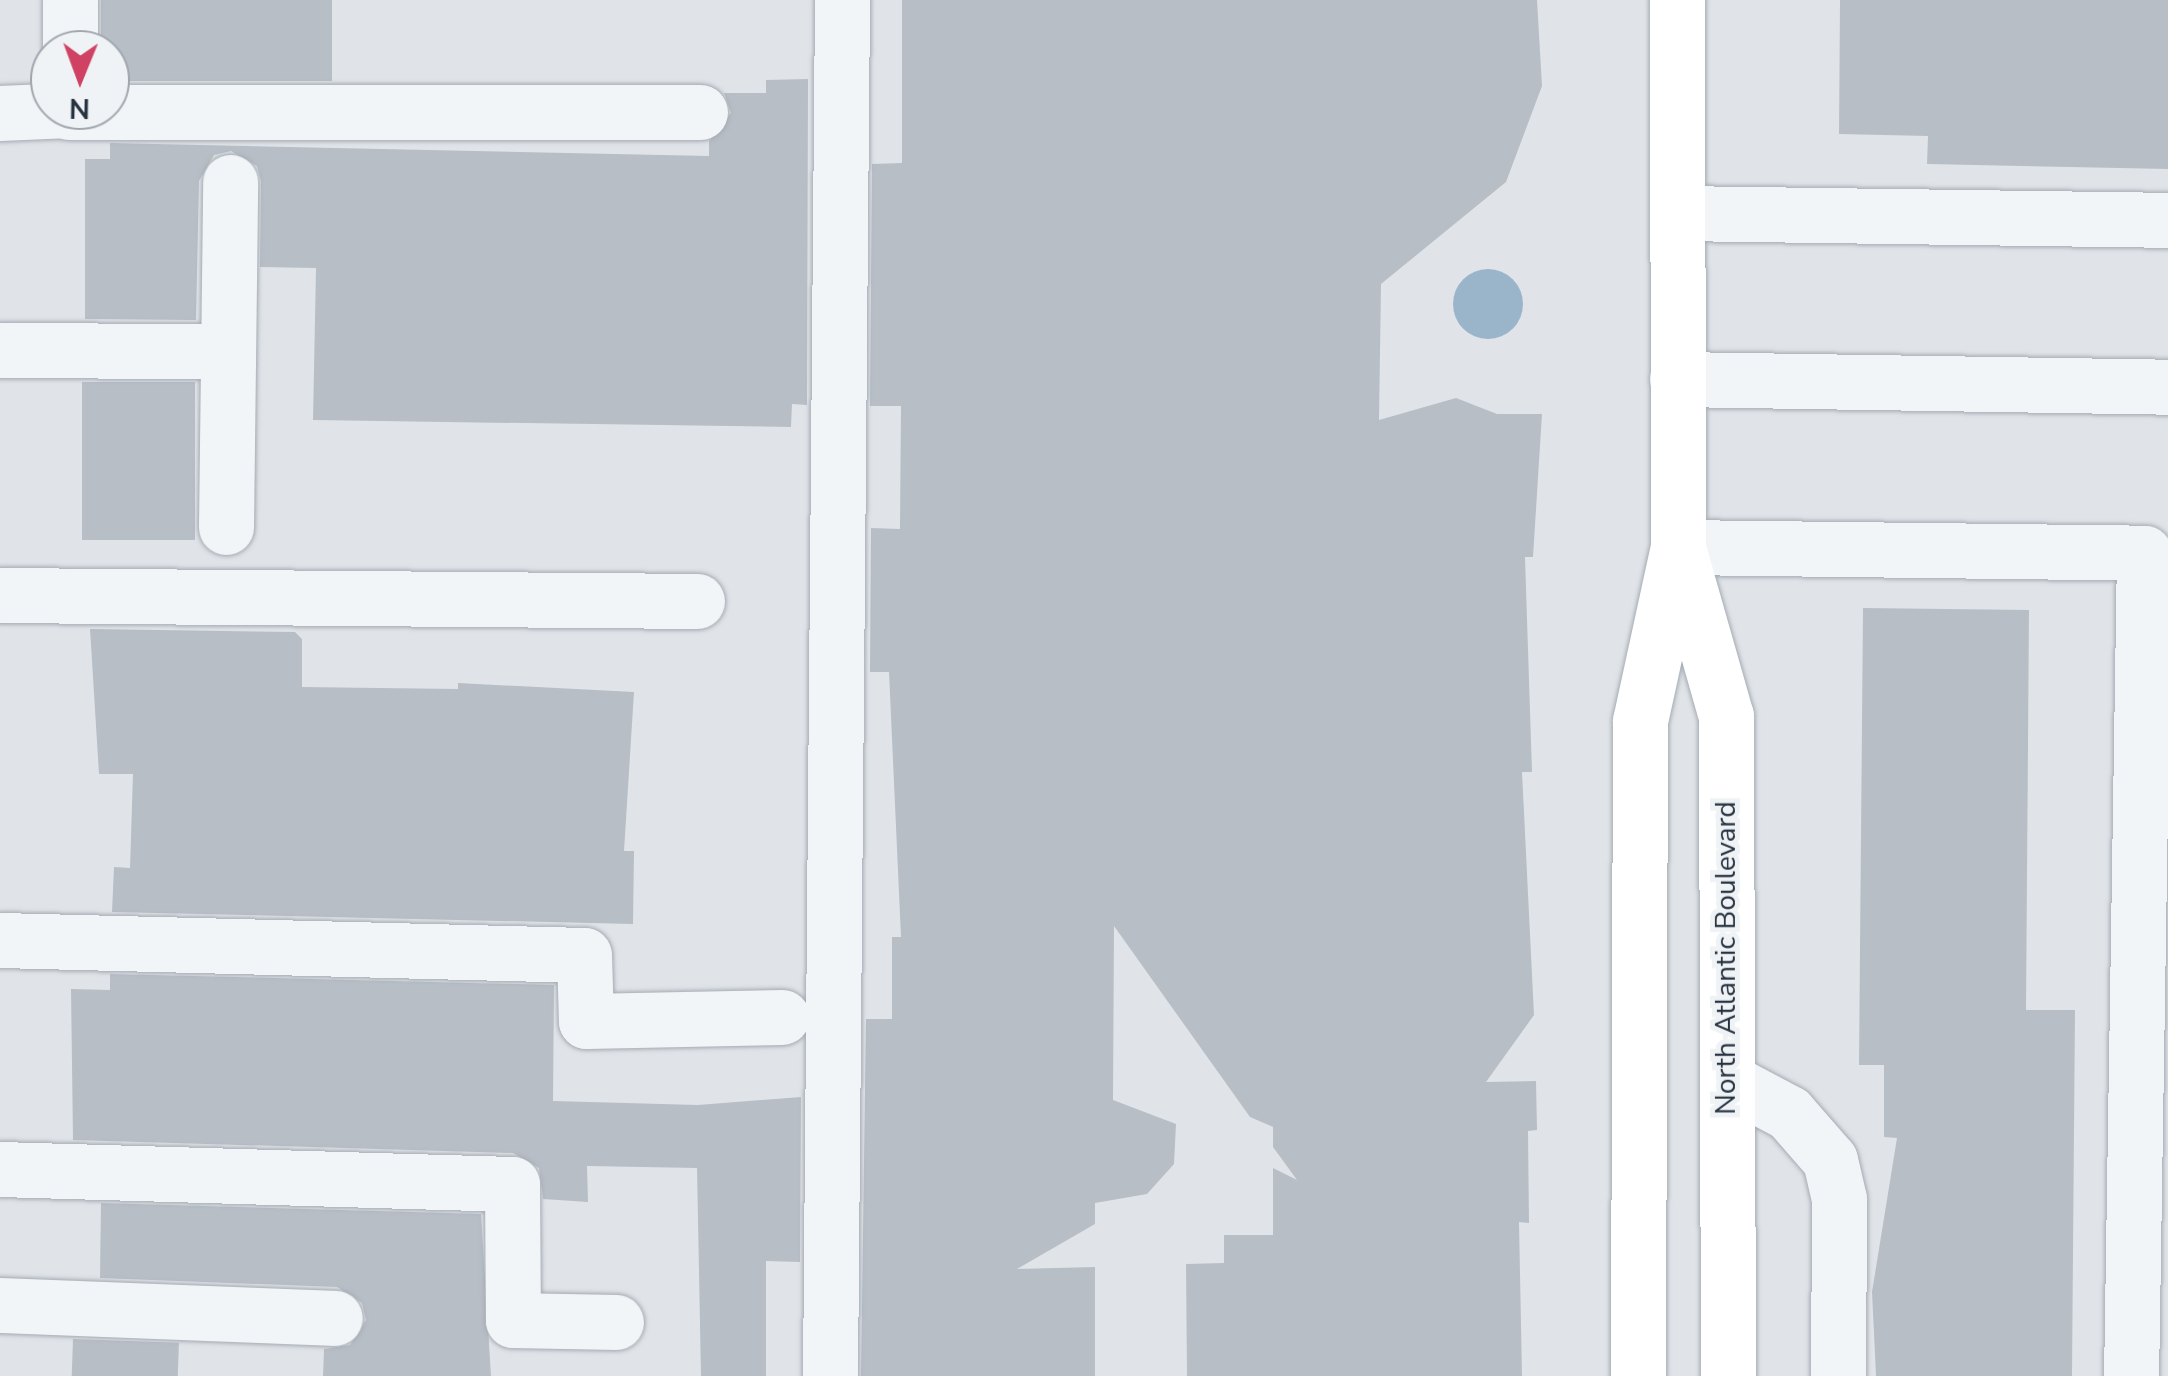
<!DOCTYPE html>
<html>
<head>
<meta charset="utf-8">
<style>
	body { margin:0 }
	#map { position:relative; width:2168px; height:1376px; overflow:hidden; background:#e0e4e9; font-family:"Nunito Sans",sans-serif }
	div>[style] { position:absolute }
	.water>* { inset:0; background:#9ab5ca }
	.round { border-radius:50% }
	.building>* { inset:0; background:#b7bec6; transform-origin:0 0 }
	.roads { filter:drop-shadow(0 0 2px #a5abb3) drop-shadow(0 0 2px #a5abb3) }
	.minor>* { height:55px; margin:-27.5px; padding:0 27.5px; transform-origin:27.5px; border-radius:27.5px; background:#f2f5f7 }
	.major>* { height:55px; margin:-27.5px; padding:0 27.5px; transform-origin:27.5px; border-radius:27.5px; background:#fff }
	span { translate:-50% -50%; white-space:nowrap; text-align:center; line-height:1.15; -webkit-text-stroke:10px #eff3f6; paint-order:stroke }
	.street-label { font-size:28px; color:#283341 }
	.north { position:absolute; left:30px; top:30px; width:100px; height:100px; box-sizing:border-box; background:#eff3f6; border:2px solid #9fa6ae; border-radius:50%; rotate:181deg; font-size:28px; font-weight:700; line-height:40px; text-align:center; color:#283341 }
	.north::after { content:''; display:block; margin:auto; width:35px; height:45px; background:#d04264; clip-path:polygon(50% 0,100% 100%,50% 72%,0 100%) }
</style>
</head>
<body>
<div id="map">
	<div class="water">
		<div class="round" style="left:1453px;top:269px;width:70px;height:70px"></div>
	</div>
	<div class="building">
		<div style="left:101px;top:0;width:231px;height:81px"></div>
		<div style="clip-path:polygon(902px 0,1537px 0,1542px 86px,1506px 182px,1381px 284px,1379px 420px,1456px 398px,1497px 414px,1542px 414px,1533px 557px,1525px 557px,1532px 772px,1522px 772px,1534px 1015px,1486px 1082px,1536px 1081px,1537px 1130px,1528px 1131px,1529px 1223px,1519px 1222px,1522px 1376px,1187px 1376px,1186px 1264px,1224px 1263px,1224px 1235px,1273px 1235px,1273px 1168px,1297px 1180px,1273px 1147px,1273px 1127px,1250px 1117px,1114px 926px,1113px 1100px,1176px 1124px,1174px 1164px,1147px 1194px,1095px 1203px,1095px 1224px,1017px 1269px,1095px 1267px,1095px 1376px,861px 1376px,866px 1019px,892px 1019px,892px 937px,901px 937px,889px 672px,870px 672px,871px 528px,900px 529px,901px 406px,870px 406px,872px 164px,902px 163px)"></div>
		<div style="clip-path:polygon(1840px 0,2168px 0,2168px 169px,1927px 164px,1928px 136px,1839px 134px)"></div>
		<div style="clip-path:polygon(808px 79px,807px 405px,792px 404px,791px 427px,313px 420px,316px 268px,260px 267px,261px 181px,257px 166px,231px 151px,214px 155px,199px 181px,196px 320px,85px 319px,85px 159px,110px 159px,110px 143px,709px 156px,709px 141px,731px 113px,724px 93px,766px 93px,766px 80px)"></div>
		<div style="left:82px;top:382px;width:113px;height:158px"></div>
		<div style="clip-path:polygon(1863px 608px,2029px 610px,2026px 1010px,2075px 1010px,2072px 1376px,1876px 1376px,1872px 1292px,1897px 1138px,1884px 1137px,1884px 1065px,1859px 1065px)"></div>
		<div style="clip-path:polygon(90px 629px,295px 632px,302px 639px,302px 687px,458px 689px,458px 683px,634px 692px,624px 851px,634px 851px,633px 924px,112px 912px,114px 867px,130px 868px,133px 774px,99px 774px)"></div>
		<div style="clip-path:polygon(110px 974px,554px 985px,553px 1101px,698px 1105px,801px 1097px,800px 1262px,766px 1261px,766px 1376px,701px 1376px,697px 1168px,587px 1166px,588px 1202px,543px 1199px,539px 1168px,513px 1153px,73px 1140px,71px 989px,110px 990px)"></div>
		<div style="clip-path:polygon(101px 1203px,481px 1214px,491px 1376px,323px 1376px,324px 1349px,350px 1345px,366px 1320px,362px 1303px,337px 1287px,100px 1278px)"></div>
		<div style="left:73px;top:1339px;width:106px;height:37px;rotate:2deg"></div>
	</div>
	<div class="roads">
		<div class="minor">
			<div style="left:70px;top:50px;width:50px;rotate:-90deg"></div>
			<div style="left:69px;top:112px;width:631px"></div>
			<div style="left:0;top:113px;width:69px;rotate:-2.5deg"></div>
			<div style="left:1677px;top:213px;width:491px;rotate:0.8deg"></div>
			<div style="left:0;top:350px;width:228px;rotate:0.3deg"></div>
			<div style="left:1677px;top:379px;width:491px;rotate:0.9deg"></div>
			<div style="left:226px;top:527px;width:345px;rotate:-89.3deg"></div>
			<div style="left:1678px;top:547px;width:466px;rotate:0.7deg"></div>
			<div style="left:2144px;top:553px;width:823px;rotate:90.9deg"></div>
			<div style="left:0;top:595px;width:697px;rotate:0.49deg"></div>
			<div style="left:0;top:940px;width:584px;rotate:1.47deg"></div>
			<div style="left:584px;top:955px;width:66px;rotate:88.3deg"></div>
			<div style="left:586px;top:1021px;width:196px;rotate:-1.2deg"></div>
			<div style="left:1727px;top:1080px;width:70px;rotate:28deg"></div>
			<div style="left:1789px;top:1113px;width:62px;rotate:48.9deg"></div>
			<div style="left:1830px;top:1160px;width:40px;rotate:77deg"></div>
			<div style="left:1839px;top:1199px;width:177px;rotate:90.3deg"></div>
			<div style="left:0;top:1169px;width:512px;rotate:1.68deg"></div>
			<div style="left:512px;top:1184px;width:136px;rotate:89.6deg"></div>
			<div style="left:513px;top:1320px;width:103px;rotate:1.1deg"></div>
			<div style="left:0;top:1305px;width:335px;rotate:2.2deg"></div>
			<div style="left:830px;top:1376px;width:1376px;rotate:-89.5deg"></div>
		</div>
		<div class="major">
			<div style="left:1680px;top:555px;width:167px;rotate:74.1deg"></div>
			<div style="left:1726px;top:716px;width:660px;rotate:89.83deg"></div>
			<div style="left:1638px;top:1376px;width:655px;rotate:-89.83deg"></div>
			<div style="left:1640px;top:721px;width:178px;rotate:-77.7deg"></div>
			<div style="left:1678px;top:547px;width:547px;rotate:-90.1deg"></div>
		</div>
	</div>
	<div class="street-label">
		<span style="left:1726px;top:958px;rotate:-90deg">North Atlantic Boulevard</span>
	</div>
	<div class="north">N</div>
</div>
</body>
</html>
